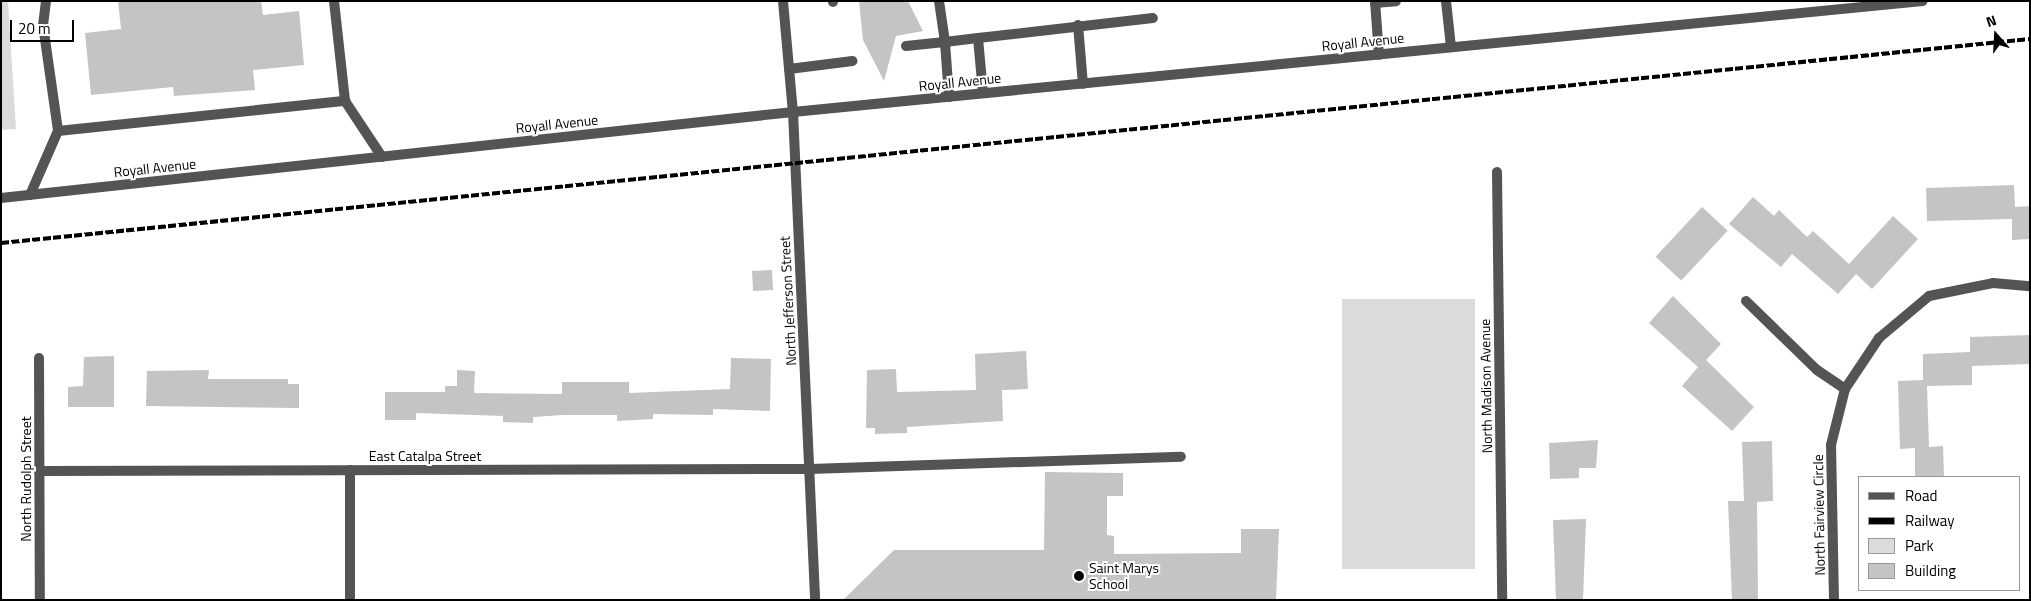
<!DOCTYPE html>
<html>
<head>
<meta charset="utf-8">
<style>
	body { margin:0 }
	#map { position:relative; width:2031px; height:601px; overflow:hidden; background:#fff; font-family:"Titillium Web",sans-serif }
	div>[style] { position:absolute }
	.green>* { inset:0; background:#dbdbdb; transform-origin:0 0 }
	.building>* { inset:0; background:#c4c4c4; transform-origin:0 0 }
	.service>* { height:10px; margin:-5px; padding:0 5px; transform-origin:5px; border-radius:5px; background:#545454 }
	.minor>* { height:10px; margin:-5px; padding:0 5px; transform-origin:5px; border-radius:5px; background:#545454 }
	.tertiary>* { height:10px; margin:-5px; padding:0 5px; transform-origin:5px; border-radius:5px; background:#545454 }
	.rail>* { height:4px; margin-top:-2px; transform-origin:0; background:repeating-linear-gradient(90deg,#000 0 8px,transparent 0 10.5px) }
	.dots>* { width:14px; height:14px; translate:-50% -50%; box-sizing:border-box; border:2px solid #fff; border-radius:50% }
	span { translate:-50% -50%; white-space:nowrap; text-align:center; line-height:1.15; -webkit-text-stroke:4px #fff; paint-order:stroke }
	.street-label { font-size:14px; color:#000 }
	.poi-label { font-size:14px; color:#000 }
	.left { translate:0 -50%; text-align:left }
	.frame { position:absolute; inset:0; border:2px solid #000; pointer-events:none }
	.legend { position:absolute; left:1858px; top:476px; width:162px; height:115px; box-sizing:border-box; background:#fff; border:1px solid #999; margin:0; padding:6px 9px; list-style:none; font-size:15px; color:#000 }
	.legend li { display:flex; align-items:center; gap:10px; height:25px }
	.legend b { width:25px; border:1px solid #999 }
	.north { position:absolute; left:1971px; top:10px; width:50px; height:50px; -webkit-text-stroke:4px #fff; paint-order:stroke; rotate:341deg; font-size:14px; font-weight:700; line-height:20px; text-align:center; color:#000 }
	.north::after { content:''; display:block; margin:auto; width:18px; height:22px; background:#000; clip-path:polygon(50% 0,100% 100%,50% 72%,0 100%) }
	.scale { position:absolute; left:10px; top:20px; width:64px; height:22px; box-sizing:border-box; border:2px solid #000; border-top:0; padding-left:6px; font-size:15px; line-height:18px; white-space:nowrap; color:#000; -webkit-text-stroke:4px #fff; paint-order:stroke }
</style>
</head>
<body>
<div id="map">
	<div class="green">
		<div style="clip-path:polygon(1px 1px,8px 1px,16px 129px,1px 130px)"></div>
		<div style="left:1342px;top:299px;width:133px;height:270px"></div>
	</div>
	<div class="building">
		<div style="clip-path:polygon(118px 1px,261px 1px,263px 15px,299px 11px,304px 65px,253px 70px,255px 90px,174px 96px,173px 87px,91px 95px,85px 33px,121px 29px)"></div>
		<div style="clip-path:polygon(859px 1px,908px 1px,923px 31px,896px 36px,884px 81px,863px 40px)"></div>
		<div style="clip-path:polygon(2014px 185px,2015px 207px,2030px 206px,2030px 239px,2012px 240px,2012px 219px,1927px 221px,1926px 188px)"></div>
		<div style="clip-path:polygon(1753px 197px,1774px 216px,1779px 210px,1807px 237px,1813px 231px,1849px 264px,1893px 216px,1918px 239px,1872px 289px,1856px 274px,1838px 294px,1792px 254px,1781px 267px,1729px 224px)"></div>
		<div style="left:1702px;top:207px;width:35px;height:68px;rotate:43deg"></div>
		<div style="left:772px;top:270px;width:20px;height:20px;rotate:87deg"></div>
		<div style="clip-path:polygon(1673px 296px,1721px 344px,1706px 360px,1754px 407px,1732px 431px,1682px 386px,1698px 367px,1649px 323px)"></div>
		<div style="clip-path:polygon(2030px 335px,2030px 364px,1972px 366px,1972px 385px,1927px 386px,1929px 447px,1943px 446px,1944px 477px,1915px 477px,1915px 448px,1900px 449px,1898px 381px,1923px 380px,1923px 354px,1970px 352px,1970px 337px)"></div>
		<div style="clip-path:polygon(1026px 351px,1028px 389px,1002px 390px,1003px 421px,907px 427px,907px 433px,875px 434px,875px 428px,866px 428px,867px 370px,896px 369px,897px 392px,976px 390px,975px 354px)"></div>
		<div style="clip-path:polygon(114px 356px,114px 407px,68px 407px,68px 387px,83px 386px,84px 357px)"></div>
		<div style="clip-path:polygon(731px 358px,771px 359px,770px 411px,713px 409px,713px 415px,653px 414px,653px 419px,617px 421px,617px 415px,563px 415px,533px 417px,533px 423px,503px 422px,503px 416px,416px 413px,416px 420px,385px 420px,385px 392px,445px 392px,445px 386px,457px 386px,457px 370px,475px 371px,474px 393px,562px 394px,562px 382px,629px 382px,629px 393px,730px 389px)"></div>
		<div style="clip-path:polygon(209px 370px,208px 379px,288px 379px,288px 384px,299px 384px,299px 408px,146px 406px,147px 371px)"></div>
		<div style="clip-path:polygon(1598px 440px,1596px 468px,1579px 468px,1579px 478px,1550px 479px,1549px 443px)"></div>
		<div style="clip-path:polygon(1772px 441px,1773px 501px,1757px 502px,1758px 600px,1732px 600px,1728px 501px,1744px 501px,1742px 442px)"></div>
		<div style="clip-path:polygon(1045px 472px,1123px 473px,1123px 496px,1107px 496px,1107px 535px,1114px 536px,1114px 554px,1241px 553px,1241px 529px,1279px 529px,1276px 600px,843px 600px,894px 550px,1044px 550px)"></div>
		<div style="clip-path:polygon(1586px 519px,1583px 600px,1556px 600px,1553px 520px)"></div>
	</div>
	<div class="service">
		<div style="left:46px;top:1px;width:24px;rotate:97deg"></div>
		<div style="left:43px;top:25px;width:107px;rotate:81.9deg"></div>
		<div style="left:334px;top:1px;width:101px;rotate:83.7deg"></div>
		<div style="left:833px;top:1px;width:1px;rotate:90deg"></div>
		<div style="left:1375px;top:1px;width:54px;rotate:85.8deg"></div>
		<div style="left:1446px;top:1px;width:46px;rotate:83.8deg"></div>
		<div style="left:1375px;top:3px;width:21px;rotate:-5deg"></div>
		<div style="left:1078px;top:25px;width:59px;rotate:85.2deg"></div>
		<div style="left:906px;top:46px;width:39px;rotate:-6deg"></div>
		<div style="left:945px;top:42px;width:41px;rotate:-98.3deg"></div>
		<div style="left:789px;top:69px;width:64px;rotate:-7.2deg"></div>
		<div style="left:983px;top:93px;width:55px;rotate:-95.2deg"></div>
		<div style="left:978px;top:38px;width:176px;rotate:-6.5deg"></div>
		<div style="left:949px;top:97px;width:55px;rotate:-94.2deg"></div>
		<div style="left:945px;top:42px;width:33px;rotate:-7deg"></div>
		<div style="left:30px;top:195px;width:70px;rotate:-66.4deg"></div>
		<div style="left:58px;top:131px;width:289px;rotate:-6deg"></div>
		<div style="left:345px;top:101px;width:67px;rotate:56.5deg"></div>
		<div style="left:1746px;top:301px;width:99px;rotate:44.2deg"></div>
		<div style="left:1817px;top:370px;width:34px;rotate:34deg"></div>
		<div style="left:810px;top:469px;width:371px;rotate:-1.9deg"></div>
	</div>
	<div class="minor">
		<div style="left:783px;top:1px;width:111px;rotate:84.9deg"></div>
		<div style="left:1497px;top:172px;width:428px;rotate:89.3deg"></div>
		<div style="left:39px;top:358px;width:242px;rotate:89.8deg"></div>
		<div style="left:39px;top:471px;width:771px;rotate:-0.15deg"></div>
		<div style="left:350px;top:600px;width:130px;rotate:-90deg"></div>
		<div style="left:1834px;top:600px;width:155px;rotate:-91.1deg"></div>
		<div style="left:1831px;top:445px;width:58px;rotate:-76deg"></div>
		<div style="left:1845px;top:389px;width:61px;rotate:-56.3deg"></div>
		<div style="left:1879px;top:338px;width:65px;rotate:-40deg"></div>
		<div style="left:1929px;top:296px;width:65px;rotate:-11.5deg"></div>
		<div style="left:1993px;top:283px;width:37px;rotate:5deg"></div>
	</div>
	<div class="tertiary">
		<div style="left:793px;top:112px;width:488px;rotate:87.4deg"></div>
		<div style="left:1px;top:198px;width:797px;rotate:-6.2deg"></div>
		<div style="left:793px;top:112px;width:1135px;rotate:-5.61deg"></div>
	</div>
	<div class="rail">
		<div style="left:1px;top:243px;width:2039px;rotate:-5.74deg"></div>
	</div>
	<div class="dots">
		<div style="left:1079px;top:576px;background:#000"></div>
	</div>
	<div class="street-label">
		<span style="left:1363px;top:42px;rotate:-6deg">Royall Avenue</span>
		<span style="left:960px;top:82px;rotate:-6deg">Royall Avenue</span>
		<span style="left:557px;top:124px;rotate:-6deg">Royall Avenue</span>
		<span style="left:155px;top:168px;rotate:-6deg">Royall Avenue</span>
		<span style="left:788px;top:301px;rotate:-93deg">North Jefferson Street</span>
		<span style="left:1486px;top:386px;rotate:-91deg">North Madison Avenue</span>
		<span style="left:425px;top:456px">East Catalpa Street</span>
		<span style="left:26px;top:479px;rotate:-90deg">North Rudolph Street</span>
		<span style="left:1819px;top:515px;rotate:-91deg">North Fairview Circle</span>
	</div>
	<div class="poi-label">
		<span class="left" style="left:1089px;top:576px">Saint Marys<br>School</span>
	</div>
	<div class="frame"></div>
	<ul class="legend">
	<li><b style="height:6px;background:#545454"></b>Road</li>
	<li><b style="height:6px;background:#000"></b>Railway</li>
	<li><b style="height:14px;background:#dbdbdb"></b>Park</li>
	<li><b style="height:14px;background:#c4c4c4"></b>Building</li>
	</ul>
	<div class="north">N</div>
	<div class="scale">20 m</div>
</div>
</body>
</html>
